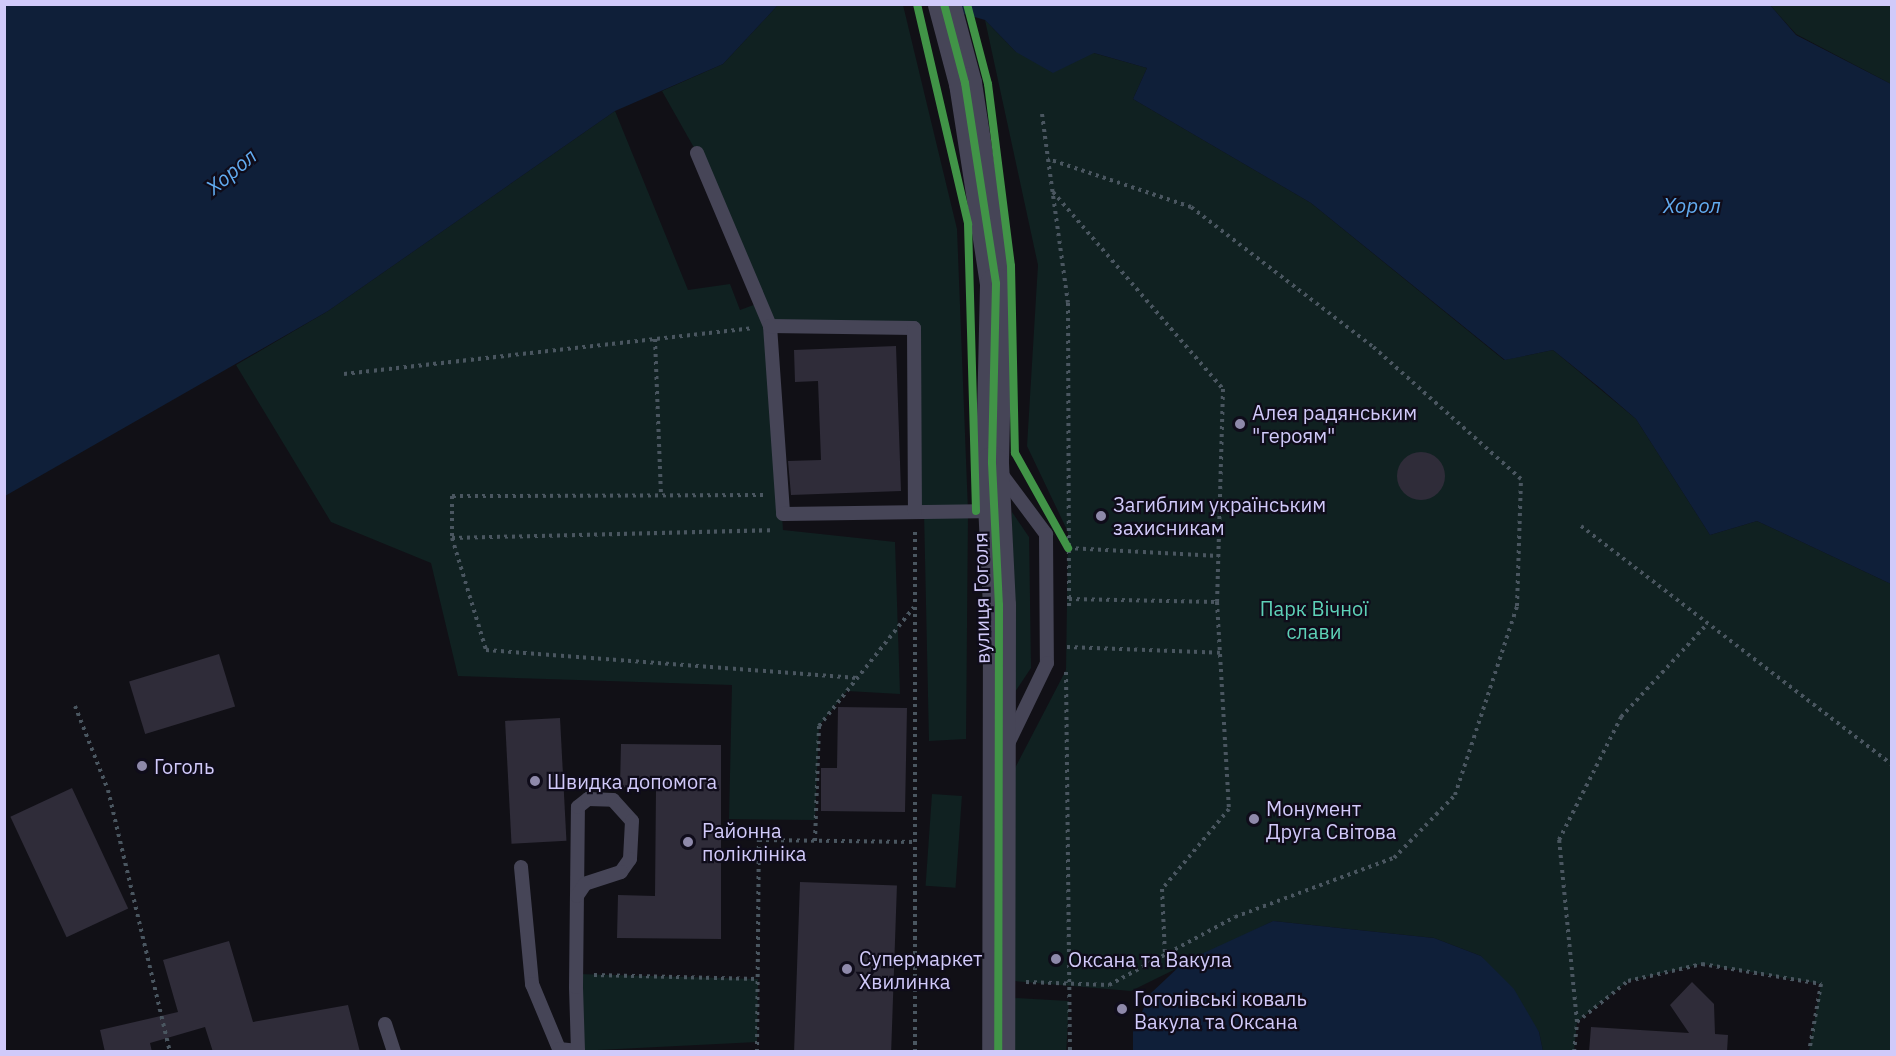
<!DOCTYPE html>
<html>
<head>
<meta charset="utf-8">
<style>
	body { margin:0 }
	#map { position:relative; width:1896px; height:1056px; overflow:hidden; background:#111016; font-family:"IBM Plex Sans",sans-serif }
	div>[style] { position:absolute }
	.green>* { inset:0; background:#102121; transform-origin:0 0 }
	.water>* { inset:0; background:#0f1f39 }
	.building>* { inset:0; background:#2f2c39; transform-origin:0 0 }
	.round { border-radius:50% }
	.path>* { height:4px; margin-top:-2px; transform-origin:0; background:repeating-linear-gradient(90deg,#4a5660 0 3px,transparent 0 7.5px) }
	.service>* { height:14px; margin:-7px; padding:0 7px; transform-origin:7px; border-radius:7px; background:#464557 }
	.tertiary>* { height:33px; margin:-16.5px; padding:0 16.5px; transform-origin:16.5px; border-radius:16.5px; background:#464557 }
	.cycleway>* { height:8px; margin:-4px; padding:0 4px; transform-origin:4px; border-radius:4px; background:#419447 }
	.dots>* { width:16px; height:16px; translate:-50% -50%; box-sizing:border-box; border:3px solid #0f0c1a; border-radius:50% }
	span { translate:-50% -50%; white-space:nowrap; text-align:center; line-height:1.15; -webkit-text-stroke:4.5px #0f0c1a; paint-order:stroke }
	.poi-label { font-size:20px; color:#d1cafa }
	.left { translate:0 -50%; text-align:left }
	.street-label { font-size:20px; color:#d1cafa }
	.park-label { font-size:20px; color:#5ed2b8 }
	.water-label { font-size:21px; color:#62acf1; font-style:italic }
	.frame { position:absolute; inset:0; border:6px solid #d1cafa; pointer-events:none }
</style>
</head>
<body>
<div id="map">
	<div class="green">
		<div style="clip-path:polygon(778px 5px,903px 5px,957px 229px,968px 511px,966px 739px,929px 741px,924px 512px,915px 512px,914px 328px,770px 326px,783px 530px,895px 542px,900px 694px,847px 691px,819px 726px,815px 820px,729px 819px,732px 685px,458px 676px,431px 563px,331px 522px,236px 365px,328px 311px,615px 111px,688px 290px,730px 284px,740px 310px,759px 303px,697px 153px,662px 91px,723px 64px)"></div>
		<div style="clip-path:polygon(1770px 5px,1891px 5px,1891px 84px,1796px 34px)"></div>
		<div style="clip-path:polygon(985px 20px,1016px 52px,1090px 52px,1147px 68px,1133px 99px,1311px 203px,1504px 360px,1553px 350px,1636px 419px,1710px 535px,1757px 521px,1891px 584px,1891px 1051px,1809px 1051px,1821px 984px,1702px 964px,1628px 981px,1577px 1022px,1574px 1051px,1543px 1051px,1539px 1032px,1481px 956px,1434px 938px,1273px 921px,1131px 991px,1014px 981px,1014px 770px,1066px 670px,1068px 532px,1027px 446px,1038px 265px)"></div>
		<div style="clip-path:polygon(1012px 512px,1029px 537px,1031px 668px,1013px 695px)"></div>
		<div style="left:932px;top:794px;width:30px;height:92px;rotate:4deg"></div>
		<div style="clip-path:polygon(577px 974px,758px 979px,757px 1042px,578px 1051px)"></div>
		<div style="left:1014px;top:998px;width:55px;height:53px;rotate:3deg"></div>
	</div>
	<div class="water">
		<div style="clip-path:polygon(5px 4px,778px 4px,778px 5px,723px 64px,615px 111px,328px 311px,5px 496px)"></div>
		<div style="clip-path:polygon(933px 5px,1770px 5px,1796px 35px,1891px 84px,1891px 584px,1757px 521px,1710px 535px,1636px 419px,1600px 388px,1553px 350px,1505px 360px,1311px 203px,1133px 99px,1147px 68px,1094px 53px,1053px 73px,1016px 52px,985px 20px)"></div>
		<div style="clip-path:polygon(1273px 921px,1434px 938px,1481px 956px,1514px 989px,1539px 1032px,1543px 1051px,1133px 1051px,1133px 1032px,1150px 994px,1184px 962px)"></div>
	</div>
	<div class="building">
		<div style="clip-path:polygon(896px 346px,901px 491px,791px 495px,788px 461px,821px 460px,818px 381px,795px 382px,794px 350px)"></div>
		<div class="round" style="left:1397px;top:452px;width:48px;height:48px"></div>
		<div style="left:219px;top:654px;width:55px;height:94px;rotate:73deg"></div>
		<div style="clip-path:polygon(838px 707px,907px 708px,905px 812px,821px 811px,821px 768px,837px 768px)"></div>
		<div style="left:560px;top:718px;width:123px;height:55px;rotate:87deg"></div>
		<div style="clip-path:polygon(621px 744px,721px 745px,721px 939px,617px 938px,618px 895px,655px 896px,656px 788px,620px 787px)"></div>
		<div style="left:72px;top:788px;width:133px;height:68px;rotate:65deg"></div>
		<div style="left:800px;top:882px;width:97px;height:170px;rotate:2deg"></div>
		<div style="clip-path:polygon(229px 941px,253px 1022px,348px 1005px,360px 1052px,213px 1052px,205px 1027px,150px 1043px,152px 1052px,105px 1052px,100px 1030px,178px 1012px,163px 960px)"></div>
		<div style="clip-path:polygon(1692px 982px,1714px 1004px,1715px 1034px,1728px 1035px,1727px 1052px,1589px 1052px,1591px 1027px,1689px 1033px,1670px 1005px)"></div>
	</div>
	<div class="path">
		<div style="left:1042px;top:114px;width:45px;rotate:82.4deg"></div>
		<div style="left:1053px;top:192px;width:260px;rotate:49.2deg"></div>
		<div style="left:1223px;top:389px;width:213px;rotate:91.6deg"></div>
		<div style="left:1217px;top:602px;width:207px;rotate:86.7deg"></div>
		<div style="left:1229px;top:809px;width:104px;rotate:129.9deg"></div>
		<div style="left:1162px;top:889px;width:66px;rotate:87.4deg"></div>
		<div style="left:655px;top:339px;width:156px;rotate:87.8deg"></div>
		<div style="left:344px;top:374px;width:410px;rotate:-6.4deg"></div>
		<div style="left:763px;top:495px;width:311px;rotate:179.8deg"></div>
		<div style="left:452px;top:496px;width:42px;rotate:90deg"></div>
		<div style="left:452px;top:538px;width:319px;rotate:-1.4deg"></div>
		<div style="left:1581px;top:526px;width:392px;rotate:37.5deg"></div>
		<div style="left:452px;top:538px;width:117px;rotate:73.1deg"></div>
		<div style="left:486px;top:650px;width:372px;rotate:4.3deg"></div>
		<div style="left:1068px;top:548px;width:151px;rotate:3deg"></div>
		<div style="left:1069px;top:599px;width:148px;rotate:1.2deg"></div>
		<div style="left:1067px;top:647px;width:153px;rotate:2.2deg"></div>
		<div style="left:1066px;top:672px;width:380px;rotate:89.4deg"></div>
		<div style="left:75px;top:706px;width:90px;rotate:68.6deg"></div>
		<div style="left:108px;top:790px;width:269px;rotate:76.7deg"></div>
		<div style="left:815px;top:841px;width:115px;rotate:-88deg"></div>
		<div style="left:819px;top:726px;width:152px;rotate:-51.4deg"></div>
		<div style="left:594px;top:975px;width:164px;rotate:1.4deg"></div>
		<div style="left:1026px;top:982px;width:83px;rotate:2.1deg"></div>
		<div style="left:1109px;top:985px;width:143px;rotate:-28.4deg"></div>
		<div style="left:1235px;top:917px;width:170px;rotate:-20.4deg"></div>
		<div style="left:1394px;top:858px;width:88px;rotate:-45.9deg"></div>
		<div style="left:1455px;top:795px;width:199px;rotate:-71.8deg"></div>
		<div style="left:1517px;top:606px;width:127px;rotate:-88.2deg"></div>
		<div style="left:1521px;top:479px;width:200px;rotate:-138.2deg"></div>
		<div style="left:1372px;top:346px;width:228px;rotate:-142.5deg"></div>
		<div style="left:1191px;top:207px;width:151px;rotate:-161.4deg"></div>
		<div style="left:1048px;top:159px;width:145px;rotate:82.1deg"></div>
		<div style="left:1068px;top:303px;width:304px;rotate:89.8deg"></div>
		<div style="left:1577px;top:1022px;width:183px;rotate:-95.6deg"></div>
		<div style="left:1559px;top:840px;width:138px;rotate:-63.2deg"></div>
		<div style="left:1621px;top:717px;width:127px;rotate:-47.2deg"></div>
		<div style="left:757px;top:1052px;width:212px;rotate:-89.5deg"></div>
		<div style="left:759px;top:840px;width:156px;rotate:0.7deg"></div>
		<div style="left:915px;top:1052px;width:522px;rotate:-90deg"></div>
		<div style="left:1574px;top:1052px;width:30px;rotate:-84deg"></div>
		<div style="left:1577px;top:1022px;width:65px;rotate:-38.8deg"></div>
		<div style="left:1628px;top:981px;width:76px;rotate:-12.9deg"></div>
		<div style="left:1702px;top:964px;width:121px;rotate:9.5deg"></div>
		<div style="left:1821px;top:984px;width:69px;rotate:100deg"></div>
	</div>
	<div class="service">
		<div style="left:697px;top:153px;width:188px;rotate:67.1deg"></div>
		<div style="left:770px;top:326px;width:188px;rotate:86deg"></div>
		<div style="left:783px;top:514px;width:213px;rotate:-0.8deg"></div>
		<div style="left:770px;top:326px;width:144px;rotate:0.8deg"></div>
		<div style="left:914px;top:328px;width:184px;rotate:89.7deg"></div>
		<div style="left:999px;top:471px;width:79px;rotate:53.3deg"></div>
		<div style="left:1046px;top:534px;width:129px;rotate:89.6deg"></div>
		<div style="left:1047px;top:663px;width:94px;rotate:115.8deg"></div>
		<div style="left:521px;top:867px;width:118px;rotate:84.6deg"></div>
		<div style="left:532px;top:984px;width:70px;rotate:67.4deg"></div>
		<div style="left:559px;top:1049px;width:19px;rotate:6deg"></div>
		<div style="left:578px;top:1051px;width:64px;rotate:-91.8deg"></div>
		<div style="left:576px;top:987px;width:91px;rotate:-89.4deg"></div>
		<div style="left:577px;top:896px;width:89px;rotate:-89.4deg"></div>
		<div style="left:578px;top:807px;width:13px;rotate:-39deg"></div>
		<div style="left:588px;top:799px;width:25px;rotate:2deg"></div>
		<div style="left:613px;top:800px;width:28px;rotate:48deg"></div>
		<div style="left:632px;top:821px;width:38px;rotate:93deg"></div>
		<div style="left:630px;top:859px;width:16px;rotate:125deg"></div>
		<div style="left:621px;top:872px;width:38px;rotate:162deg"></div>
		<div style="left:585px;top:884px;width:14px;rotate:124deg"></div>
		<div style="left:385px;top:1024px;width:29px;rotate:72deg"></div>
	</div>
	<div class="tertiary">
		<div style="left:944px;top:4px;width:82px;rotate:75.1deg"></div>
		<div style="left:965px;top:83px;width:203px;rotate:81.2deg"></div>
		<div style="left:996px;top:284px;width:179px;rotate:91.3deg"></div>
		<div style="left:992px;top:463px;width:142px;rotate:87.2deg"></div>
		<div style="left:999px;top:605px;width:447px;rotate:90.1deg"></div>
	</div>
	<div class="cycleway">
		<div style="left:917px;top:4px;width:226px;rotate:76.9deg"></div>
		<div style="left:968px;top:224px;width:287px;rotate:88.4deg"></div>
		<div style="left:944px;top:4px;width:82px;rotate:75.1deg"></div>
		<div style="left:965px;top:83px;width:203px;rotate:81.2deg"></div>
		<div style="left:996px;top:284px;width:179px;rotate:91.3deg"></div>
		<div style="left:992px;top:463px;width:142px;rotate:87.2deg"></div>
		<div style="left:999px;top:605px;width:447px;rotate:90.1deg"></div>
		<div style="left:967px;top:4px;width:83px;rotate:75.3deg"></div>
		<div style="left:988px;top:84px;width:183px;rotate:82.8deg"></div>
		<div style="left:1011px;top:266px;width:187px;rotate:88.8deg"></div>
		<div style="left:1015px;top:453px;width:109px;rotate:60.8deg"></div>
	</div>
	<div class="dots">
		<div style="left:1240px;top:424px;background:#8e89aa"></div>
		<div style="left:1101px;top:516px;background:#8e89aa"></div>
		<div style="left:142px;top:766px;background:#8e89aa"></div>
		<div style="left:535px;top:781px;background:#8e89aa"></div>
		<div style="left:1254px;top:819px;background:#8e89aa"></div>
		<div style="left:688px;top:842px;background:#8e89aa"></div>
		<div style="left:1056px;top:959px;background:#8e89aa"></div>
		<div style="left:847px;top:969px;background:#8e89aa"></div>
		<div style="left:1122px;top:1009px;background:#8e89aa"></div>
	</div>
	<div class="poi-label">
		<span class="left" style="left:1252px;top:424px">Алея радянським<br>"героям"</span>
		<span class="left" style="left:1113px;top:516px">Загиблим українським<br>захисникам</span>
		<span class="left" style="left:154px;top:766px">Гоголь</span>
		<span class="left" style="left:547px;top:781px">Швидка допомога</span>
		<span class="left" style="left:1266px;top:820px">Монумент<br>Друга Світова</span>
		<span class="left" style="left:702px;top:842px">Районна<br>поліклініка</span>
		<span class="left" style="left:859px;top:970px">Супермаркет<br>Хвилинка</span>
		<span class="left" style="left:1068px;top:959px">Оксана та Вакула</span>
		<span class="left" style="left:1134px;top:1010px">Гоголівські коваль<br>Вакула та Оксана</span>
	</div>
	<div class="street-label">
		<span style="left:981px;top:598px;rotate:-91deg">вулиця Гоголя</span>
	</div>
	<div class="park-label">
		<span style="left:1314px;top:620px">Парк Вічної<br>слави</span>
	</div>
	<div class="water-label">
		<span style="left:231px;top:171px;rotate:-40deg">Хорол</span>
		<span style="left:1692px;top:205px">Хорол</span>
	</div>
	<div class="frame"></div>
</div>
</body>
</html>
